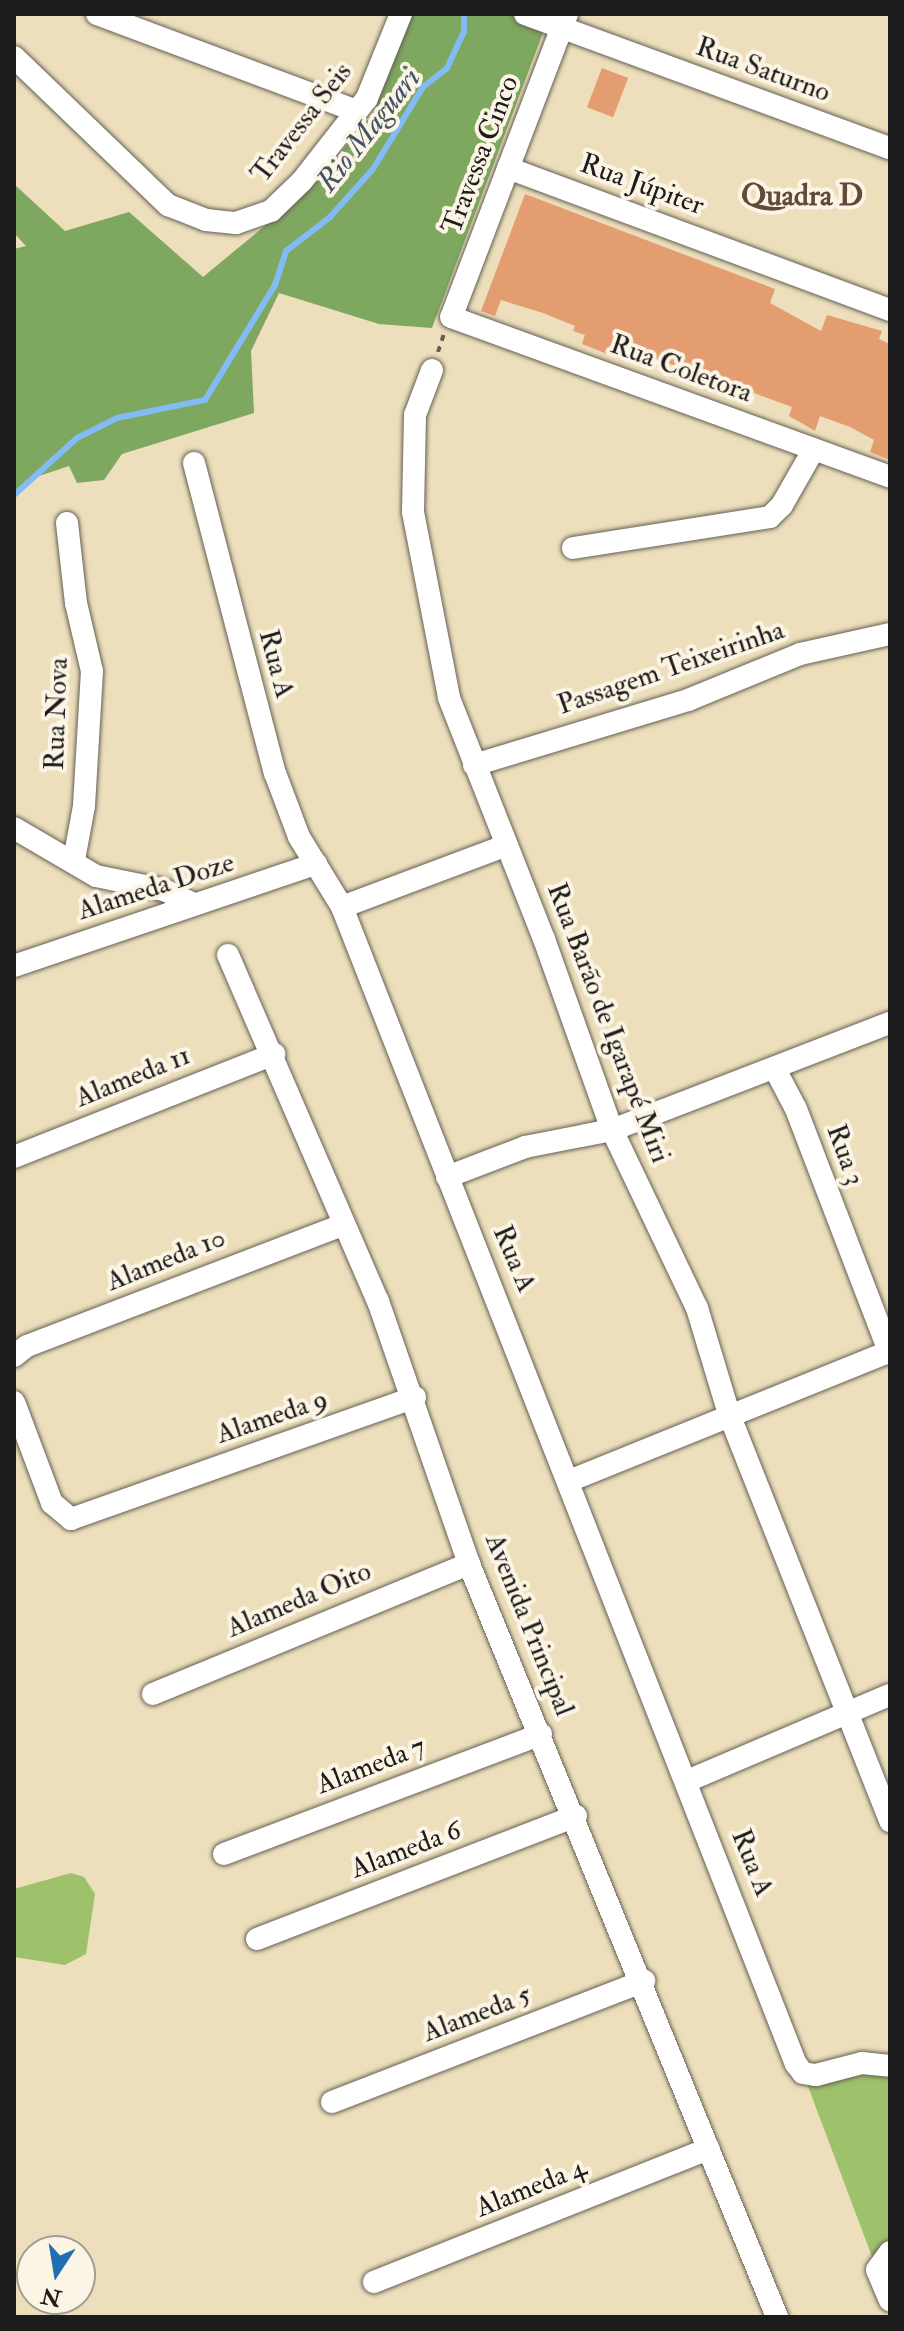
<!DOCTYPE html>
<html>
<head>
<meta charset="utf-8">
<style>
	body { margin:0 }
	#map { position:relative; width:904px; height:2331px; overflow:hidden; background:#eddfbc; font-family:"IM FELL Double Pica",serif }
	div>[style] { position:absolute }
	.green>* { inset:0; background:#9ec16b }
	.forest>* { inset:0; background:#7ea75f }
	.stream>* { height:6px; margin:-3px; padding:0 3px; transform-origin:3px; border-radius:3px; background:#83bcf4 }
	.building>* { inset:0; background:#e49c71; transform-origin:0 0 }
	.path>* { height:4px; margin-top:-2px; transform-origin:0; background:repeating-linear-gradient(90deg,#656054 0 6px,transparent 0 12px) }
	.roads { filter:drop-shadow(0 0 2px #656054) drop-shadow(0 0 2px #656054) }
	.street>* { height:22px; margin:-11px; padding:0 11px; transform-origin:11px; border-radius:11px; background:#fff }
	span { translate:-50% -50%; white-space:nowrap; text-align:center; line-height:1.15; -webkit-text-stroke:8px #fcf5e5; paint-order:stroke }
	.street-label { font-size:28px; color:#1c1c1c }
	.water-label { font-size:30px; color:#405468; font-style:italic }
	.neighbourhood-label { font-size:30px; color:#62493a; font-weight:700 }
	.frame { position:absolute; inset:0; border:16px solid #1c1c1c; pointer-events:none }
	.north { position:absolute; left:16px; top:2235px; width:80px; height:80px; box-sizing:border-box; background:#fcf5e5; border:2px solid #a29e95; border-radius:50%; rotate:192deg; font-size:22px; font-weight:700; line-height:32px; text-align:center; color:#1c1c1c }
	.north::after { content:''; display:block; margin:auto; width:28px; height:36px; background:#1f6fb2; clip-path:polygon(50% 0,100% 100%,50% 72%,0 100%) }
</style>
</head>
<body>
<div id="map">
	<div class="green">
		<div style="clip-path:polygon(71px 1873px,84px 1877px,95px 1894px,86px 1954px,65px 1965px,14px 1957px,14px 1889px)"></div>
		<div style="clip-path:polygon(890px 2066px,890px 2252px,877px 2270px,803px 2073px)"></div>
	</div>
	<div class="forest">
		<div style="clip-path:polygon(404px 14px,550px 14px,432px 328px,379px 324px,279px 293px,251px 351px,254px 413px,122px 454px,104px 480px,77px 483px,69px 466px,30px 479px,14px 495px,14px 249px,26px 246px,14px 233px,14px 184px,65px 231px,129px 212px,203px 277px,313px 186px,375px 111px)"></div>
	</div>
	<div class="stream">
		<div style="left:14px;top:495px;width:85px;rotate:-42.1deg"></div>
		<div style="left:77px;top:438px;width:45px;rotate:-26.6deg"></div>
		<div style="left:117px;top:418px;width:90px;rotate:-11.6deg"></div>
		<div style="left:205px;top:400px;width:135px;rotate:-58.7deg"></div>
		<div style="left:275px;top:285px;width:36px;rotate:-72deg"></div>
		<div style="left:286px;top:251px;width:56px;rotate:-37.7deg"></div>
		<div style="left:330px;top:217px;width:64px;rotate:-48.1deg"></div>
		<div style="left:373px;top:169px;width:96px;rotate:-58.6deg"></div>
		<div style="left:423px;top:87px;width:31px;rotate:-38deg"></div>
		<div style="left:447px;top:68px;width:40px;rotate:-65deg"></div>
		<div style="left:464px;top:32px;width:18px;rotate:-90deg"></div>
	</div>
	<div class="building">
		<div style="left:602px;top:68px;width:28px;height:42px;rotate:21deg"></div>
		<div style="clip-path:polygon(525px 194px,775px 289px,770px 303px,821px 331px,827px 315px,882px 331px,879px 339px,890px 344px,890px 460px,870px 452px,874px 440px,850px 427px,820px 416px,815px 431px,789px 416px,792px 407px,711px 377px,708px 385px,680px 374px,682px 368px,624px 348px,620px 359px,582px 344px,585px 335px,573px 331px,575px 326px,543px 313px,501px 300px,495px 316px,481px 311px)"></div>
	</div>
	<div class="path">
		<div style="left:438px;top:352px;width:19px;rotate:-72deg"></div>
	</div>
	<div class="roads">
		<div class="street">
			<div style="left:97px;top:14px;width:277px;rotate:20.5deg"></div>
			<div style="left:525px;top:14px;width:389px;rotate:20.2deg"></div>
			<div style="left:567px;top:14px;width:324px;rotate:110.9deg"></div>
			<div style="left:451px;top:317px;width:467px;rotate:20deg"></div>
			<div style="left:14px;top:57px;width:214px;rotate:43.9deg"></div>
			<div style="left:168px;top:205px;width:41px;rotate:21.5deg"></div>
			<div style="left:206px;top:220px;width:30px;rotate:6deg"></div>
			<div style="left:236px;top:223px;width:37px;rotate:-19deg"></div>
			<div style="left:271px;top:211px;width:43px;rotate:-44.1deg"></div>
			<div style="left:302px;top:181px;width:105px;rotate:-51.9deg"></div>
			<div style="left:367px;top:98px;width:91px;rotate:-68deg"></div>
			<div style="left:508px;top:168px;width:408px;rotate:20.4deg"></div>
			<div style="left:432px;top:370px;width:48px;rotate:110.7deg"></div>
			<div style="left:415px;top:415px;width:97px;rotate:91.2deg"></div>
			<div style="left:413px;top:512px;width:189px;rotate:79deg"></div>
			<div style="left:449px;top:698px;width:259px;rotate:68.5deg"></div>
			<div style="left:544px;top:939px;width:203px;rotate:70.4deg"></div>
			<div style="left:612px;top:1130px;width:197px;rotate:64.5deg"></div>
			<div style="left:697px;top:1308px;width:111px;rotate:73.2deg"></div>
			<div style="left:729px;top:1414px;width:438px;rotate:68.4deg"></div>
			<div style="left:194px;top:463px;width:320px;rotate:75.4deg"></div>
			<div style="left:275px;top:773px;width:68px;rotate:69.4deg"></div>
			<div style="left:299px;top:837px;width:82px;rotate:58.4deg"></div>
			<div style="left:342px;top:907px;width:1243px;rotate:68.58deg"></div>
			<div style="left:796px;top:2064px;width:11px;rotate:52deg"></div>
			<div style="left:803px;top:2073px;width:13px;rotate:9deg"></div>
			<div style="left:816px;top:2075px;width:48px;rotate:-14.6deg"></div>
			<div style="left:862px;top:2063px;width:28px;rotate:6deg"></div>
			<div style="left:67px;top:523px;width:81px;rotate:83.6deg"></div>
			<div style="left:76px;top:603px;width:70px;rotate:76.8deg"></div>
			<div style="left:92px;top:671px;width:135px;rotate:93.4deg"></div>
			<div style="left:84px;top:806px;width:55px;rotate:100.5deg"></div>
			<div style="left:573px;top:548px;width:199px;rotate:-8.9deg"></div>
			<div style="left:770px;top:517px;width:17px;rotate:-45deg"></div>
			<div style="left:782px;top:505px;width:64px;rotate:-60.3deg"></div>
			<div style="left:474px;top:765px;width:224px;rotate:-16.9deg"></div>
			<div style="left:688px;top:700px;width:121px;rotate:-22.3deg"></div>
			<div style="left:800px;top:654px;width:92px;rotate:-12.5deg"></div>
			<div style="left:14px;top:828px;width:95px;rotate:30.3deg"></div>
			<div style="left:96px;top:876px;width:69px;rotate:11.6deg"></div>
			<div style="left:164px;top:890px;width:31px;rotate:25deg"></div>
			<div style="left:342px;top:907px;width:176px;rotate:-20.6deg"></div>
			<div style="left:228px;top:955px;width:377px;rotate:66.6deg"></div>
			<div style="left:378px;top:1301px;width:278px;rotate:70.9deg"></div>
			<div style="left:469px;top:1564px;width:814px;rotate:67.75deg"></div>
			<div style="left:14px;top:966px;width:319px;rotate:-18.7deg"></div>
			<div style="left:775px;top:1069px;width:45px;rotate:62.3deg"></div>
			<div style="left:796px;top:1109px;width:262px;rotate:69deg"></div>
			<div style="left:14px;top:1157px;width:280px;rotate:-21.6deg"></div>
			<div style="left:447px;top:1177px;width:84px;rotate:-21deg"></div>
			<div style="left:525px;top:1147px;width:89px;rotate:-11.1deg"></div>
			<div style="left:612px;top:1130px;width:298px;rotate:-21.1deg"></div>
			<div style="left:14px;top:1356px;width:16px;rotate:-38deg"></div>
			<div style="left:27px;top:1346px;width:337px;rotate:-21deg"></div>
			<div style="left:14px;top:1402px;width:108px;rotate:69.4deg"></div>
			<div style="left:52px;top:1503px;width:25px;rotate:40deg"></div>
			<div style="left:71px;top:1519px;width:365px;rotate:-19.5deg"></div>
			<div style="left:569px;top:1481px;width:346px;rotate:-22deg"></div>
			<div style="left:153px;top:1694px;width:342px;rotate:-22.4deg"></div>
			<div style="left:687px;top:1781px;width:220px;rotate:-23deg"></div>
			<div style="left:224px;top:1854px;width:339px;rotate:-20.7deg"></div>
			<div style="left:257px;top:1939px;width:342px;rotate:-21.1deg"></div>
			<div style="left:332px;top:2102px;width:335px;rotate:-21.2deg"></div>
			<div style="left:890px;top:2252px;width:22px;rotate:126deg"></div>
			<div style="left:877px;top:2270px;width:33px;rotate:67deg"></div>
			<div style="left:374px;top:2282px;width:360px;rotate:-21.7deg"></div>
		</div>
	</div>
	<div class="street-label">
		<span style="left:763px;top:70px;rotate:20deg">Rua Saturno</span>
		<span style="left:302px;top:123px;rotate:-52deg">Travessa Seis</span>
		<span style="left:481px;top:155px;rotate:-69deg">Travessa Cinco</span>
		<span style="left:642px;top:185px;rotate:20deg">Rua Júpiter</span>
		<span style="left:681px;top:369px;rotate:20deg">Rua Coletora</span>
		<span style="left:276px;top:664px;rotate:75deg">Rua A</span>
		<span style="left:671px;top:668px;rotate:-19deg">Passagem Teixeirinha</span>
		<span style="left:57px;top:714px;rotate:-88deg">Rua Nova</span>
		<span style="left:156px;top:887px;rotate:-18deg">Alameda Doze</span>
		<span style="left:608px;top:1023px;rotate:69deg">Rua Barão de Igarapé Miri</span>
		<span style="left:133px;top:1077px;rotate:-22deg">Alameda 11</span>
		<span style="left:845px;top:1155px;rotate:70deg">Rua 3</span>
		<span style="left:514px;top:1259px;rotate:67deg">Rua A</span>
		<span style="left:166px;top:1260px;rotate:-22deg">Alameda 10</span>
		<span style="left:272px;top:1417px;rotate:-19deg">Alameda 9</span>
		<span style="left:299px;top:1600px;rotate:-23deg">Alameda Oito</span>
		<span style="left:529px;top:1625px;rotate:68deg">Avenida Principal</span>
		<span style="left:371px;top:1766px;rotate:-21deg">Alameda 7</span>
		<span style="left:406px;top:1850px;rotate:-21deg">Alameda 6</span>
		<span style="left:752px;top:1863px;rotate:68deg">Rua A</span>
		<span style="left:477px;top:2014px;rotate:-21deg">Alameda 5</span>
		<span style="left:531px;top:2188px;rotate:-22deg">Alameda 4</span>
	</div>
	<div class="water-label">
		<span style="left:369px;top:130px;rotate:-52deg">Rio Maguari</span>
	</div>
	<div class="neighbourhood-label">
		<span style="left:802px;top:196px">Quadra D</span>
	</div>
	<div class="frame"></div>
	<div class="north">N</div>
</div>
</body>
</html>
